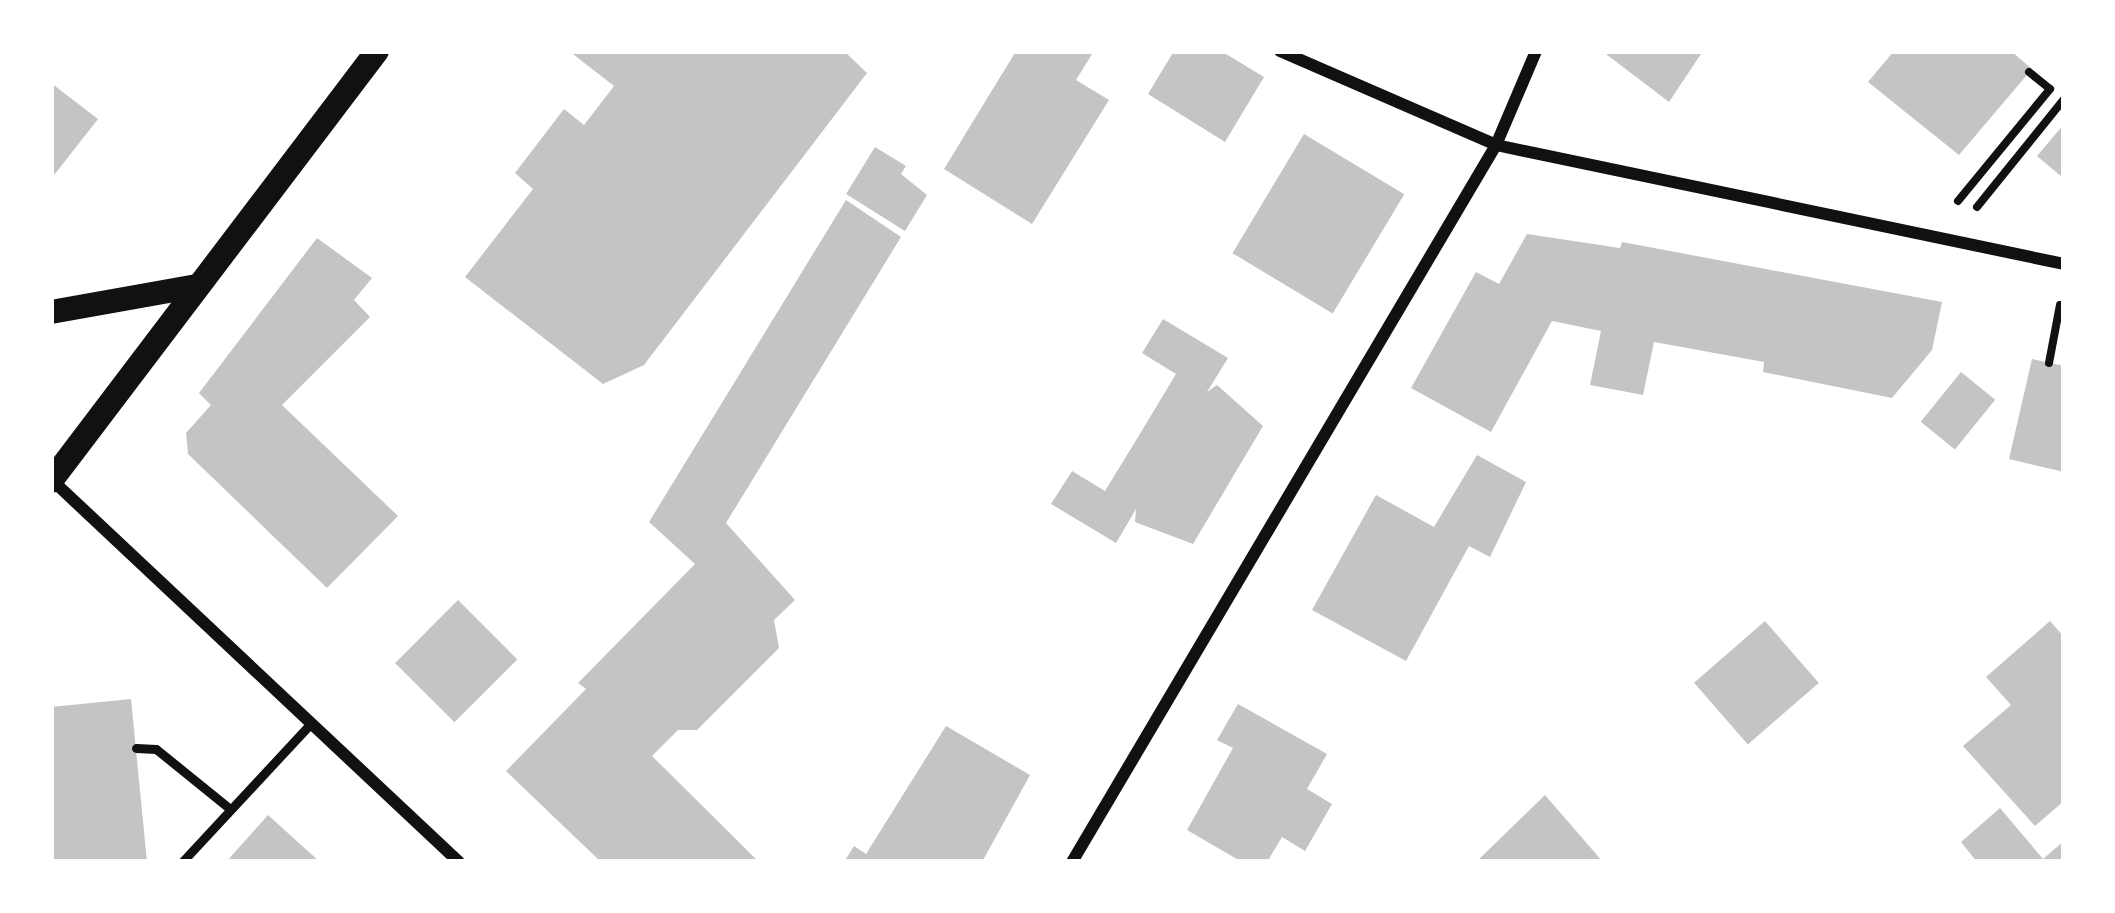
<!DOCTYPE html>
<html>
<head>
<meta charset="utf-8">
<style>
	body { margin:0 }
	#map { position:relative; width:2115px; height:913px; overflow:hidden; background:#fff; font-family:"Work Sans",sans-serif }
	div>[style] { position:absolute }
	.building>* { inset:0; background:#c4c4c4; transform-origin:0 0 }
	.path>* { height:8px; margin:-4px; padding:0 4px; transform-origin:4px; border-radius:4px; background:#111 }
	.service>* { height:9px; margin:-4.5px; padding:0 4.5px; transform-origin:4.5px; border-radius:4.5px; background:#111 }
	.minor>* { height:12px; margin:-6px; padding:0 6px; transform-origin:6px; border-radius:6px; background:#111 }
	.secondary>* { height:24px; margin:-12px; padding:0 12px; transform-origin:12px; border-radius:12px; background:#111 }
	span { translate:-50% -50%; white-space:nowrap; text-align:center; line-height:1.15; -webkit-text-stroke:10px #fff; paint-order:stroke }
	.frame { position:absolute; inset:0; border:54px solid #fff; pointer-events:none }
</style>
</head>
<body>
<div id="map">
	<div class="building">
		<div style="clip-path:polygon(569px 51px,844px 51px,867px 73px,644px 365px,603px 384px,465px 277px,533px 189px,515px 173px,564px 109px,584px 125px,614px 86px)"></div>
		<div style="clip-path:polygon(1016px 51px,1094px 51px,1076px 80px,1109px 100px,1032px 224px,944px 169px)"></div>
		<div style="clip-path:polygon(1174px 51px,1221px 51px,1264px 77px,1225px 142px,1148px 94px)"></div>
		<div style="clip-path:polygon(1602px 51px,1703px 51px,1669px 102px)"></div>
		<div style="clip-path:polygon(1894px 51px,2011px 51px,2032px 69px,1959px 155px,1868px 82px)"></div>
		<div style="clip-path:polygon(51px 83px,98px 119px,51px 179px)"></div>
		<div style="clip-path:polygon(2064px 124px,2064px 175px,2062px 177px,2037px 156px)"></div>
		<div style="left:1304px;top:134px;width:117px;height:139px;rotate:31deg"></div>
		<div style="clip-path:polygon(875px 147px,906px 166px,901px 174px,927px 195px,905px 231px,846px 194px)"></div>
		<div style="clip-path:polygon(846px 200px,901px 237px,726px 523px,795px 600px,774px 620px,779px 648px,697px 730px,678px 730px,652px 756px,759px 862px,601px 862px,506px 771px,586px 689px,578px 683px,695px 564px,649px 522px)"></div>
		<div style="clip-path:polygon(1527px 234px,1620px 248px,1622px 242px,1942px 302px,1932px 350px,1892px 398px,1763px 372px,1764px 362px,1654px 342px,1643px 395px,1590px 385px,1601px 331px,1552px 321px,1491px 432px,1411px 388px,1476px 272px,1499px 284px)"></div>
		<div style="clip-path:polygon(317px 238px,372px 278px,354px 300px,370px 317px,282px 405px,398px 516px,327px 588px,188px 454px,186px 433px,211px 405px,199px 393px)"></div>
		<div style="clip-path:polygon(1163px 319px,1228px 358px,1207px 392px,1217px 385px,1263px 426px,1193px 544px,1135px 522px,1136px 509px,1116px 543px,1051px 504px,1072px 471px,1105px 491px,1141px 432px,1176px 374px,1142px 353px)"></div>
		<div style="clip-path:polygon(2032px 359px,2064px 366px,2064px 472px,2009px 459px)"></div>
		<div style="left:1961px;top:372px;width:44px;height:64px;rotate:39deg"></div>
		<div style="clip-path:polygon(1477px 455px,1526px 482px,1490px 557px,1469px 546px,1406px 661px,1312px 610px,1376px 495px,1434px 527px)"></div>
		<div style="left:458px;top:600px;width:84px;height:89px;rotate:45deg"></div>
		<div style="left:1765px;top:621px;width:82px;height:94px;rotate:49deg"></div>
		<div style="clip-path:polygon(2050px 621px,2064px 637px,2064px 801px,2035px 826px,1963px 746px,2011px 705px,1986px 677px)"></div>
		<div style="clip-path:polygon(131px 699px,147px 862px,51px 862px,51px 707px)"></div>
		<div style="clip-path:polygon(1238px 704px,1327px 754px,1307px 789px,1332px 804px,1305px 851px,1282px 837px,1267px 862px,1242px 862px,1187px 830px,1233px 748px,1217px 740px)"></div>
		<div style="clip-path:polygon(946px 726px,1030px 775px,982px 862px,844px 862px,854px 846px,866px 854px)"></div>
		<div style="clip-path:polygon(1545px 795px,1603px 862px,1476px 862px)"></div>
		<div style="clip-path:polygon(2000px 808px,2043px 859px,2064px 841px,2064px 862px,1977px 862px,1961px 842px)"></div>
		<div style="clip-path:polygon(268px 815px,320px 862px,226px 862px)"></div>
	</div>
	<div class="path">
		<div style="left:1958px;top:201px;width:145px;rotate:-50.6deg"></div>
		<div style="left:2050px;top:89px;width:27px;rotate:-141deg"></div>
		<div style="left:1977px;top:207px;width:139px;rotate:-51.1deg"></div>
		<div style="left:2049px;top:363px;width:59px;rotate:-79.3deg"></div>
	</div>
	<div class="service">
		<div style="left:136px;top:748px;width:20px;rotate:3deg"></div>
		<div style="left:156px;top:749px;width:95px;rotate:39deg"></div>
		<div style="left:182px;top:862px;width:190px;rotate:-47.1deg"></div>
	</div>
	<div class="minor">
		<div style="left:1280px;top:51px;width:236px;rotate:23.5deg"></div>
		<div style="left:1496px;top:145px;width:580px;rotate:11.83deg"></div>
		<div style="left:52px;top:480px;width:558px;rotate:43.19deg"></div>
		<div style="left:1072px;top:862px;width:833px;rotate:-59.4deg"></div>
		<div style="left:1496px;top:145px;width:102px;rotate:-66.9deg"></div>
	</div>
	<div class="secondary">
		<div style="left:51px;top:312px;width:148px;rotate:-10.1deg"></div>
		<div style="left:51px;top:481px;width:540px;rotate:-52.83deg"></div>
	</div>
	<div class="frame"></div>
</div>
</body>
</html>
